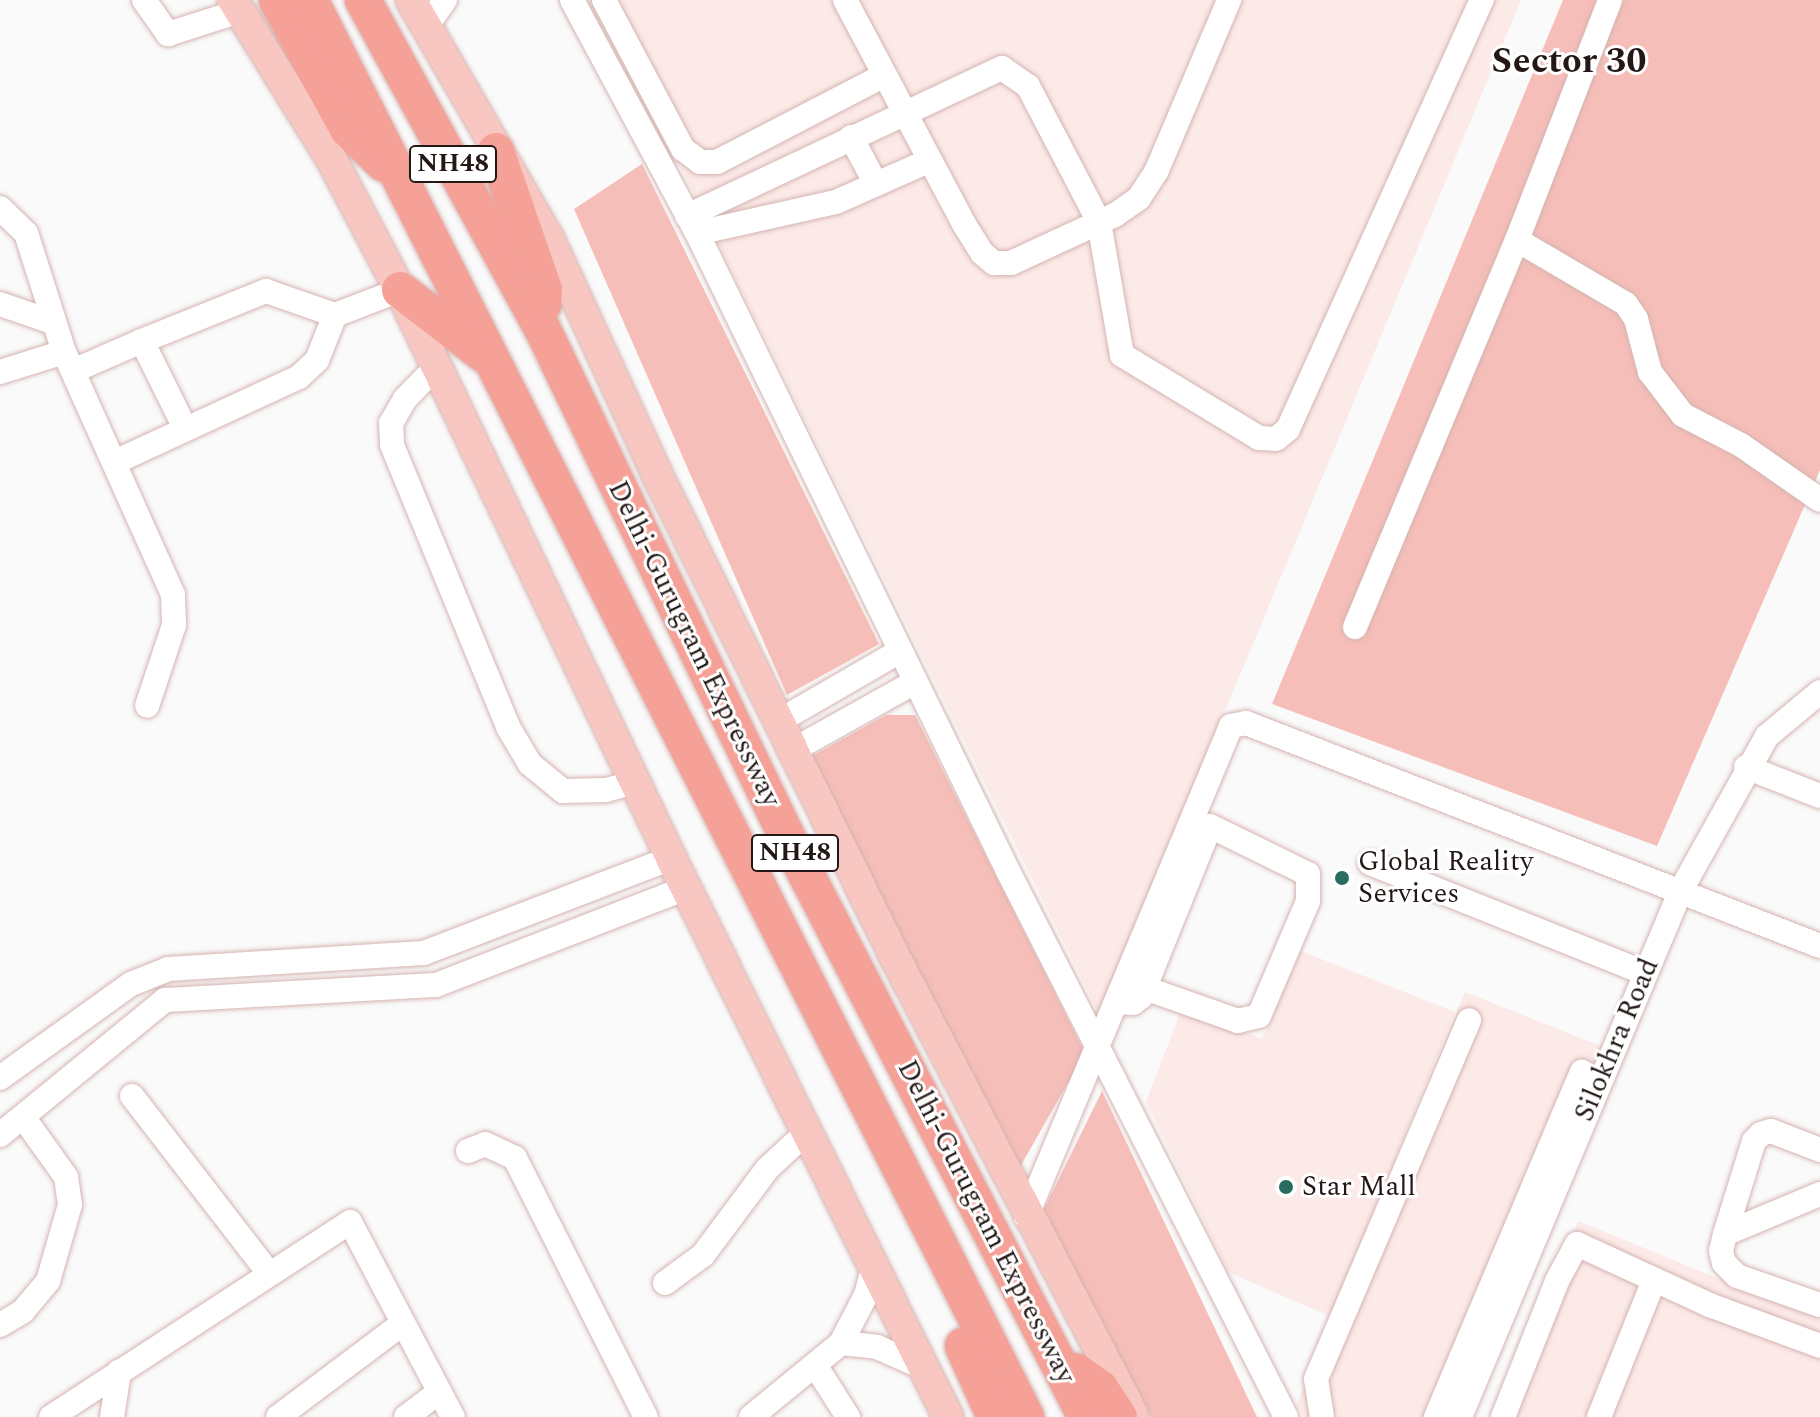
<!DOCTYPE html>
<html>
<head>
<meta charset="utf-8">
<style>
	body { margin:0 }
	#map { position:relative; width:1820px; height:1417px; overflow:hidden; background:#fafafa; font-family:Spectral,serif }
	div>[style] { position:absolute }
	.built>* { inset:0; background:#fceae8 }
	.green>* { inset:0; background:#f6beb8 }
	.roads { filter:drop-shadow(0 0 2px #d4b4b1) drop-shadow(0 0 2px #d4b4b1) }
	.minor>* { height:24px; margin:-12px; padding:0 12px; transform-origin:12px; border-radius:12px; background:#fff }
	.major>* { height:30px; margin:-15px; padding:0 15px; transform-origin:15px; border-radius:15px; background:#f9c7c1 }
	.highway>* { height:36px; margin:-18px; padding:0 18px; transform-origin:18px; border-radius:18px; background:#f5a198 }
	.dots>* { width:22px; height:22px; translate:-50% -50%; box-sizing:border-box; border:4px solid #fff; border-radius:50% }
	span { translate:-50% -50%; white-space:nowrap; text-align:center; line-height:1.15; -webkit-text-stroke:6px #fff; paint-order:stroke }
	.shield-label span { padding:2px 6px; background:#fff; border:2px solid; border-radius:6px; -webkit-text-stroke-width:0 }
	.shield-label { font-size:26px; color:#231816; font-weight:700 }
	.street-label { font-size:28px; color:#231816 }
	.poi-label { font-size:28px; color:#231816 }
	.left { translate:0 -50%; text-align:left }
	.district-label { font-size:36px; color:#231816; font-weight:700 }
</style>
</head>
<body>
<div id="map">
	<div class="built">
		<div style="clip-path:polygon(598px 0,1521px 0,1099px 1014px)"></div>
		<div style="clip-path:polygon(1301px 951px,1455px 1012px,1331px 1317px,1228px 1272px,1146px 1102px,1182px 1008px,1262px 1039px)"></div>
		<div style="clip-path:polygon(1465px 992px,1603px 1047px,1447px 1417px,1304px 1417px,1297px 1404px)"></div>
		<div style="clip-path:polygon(1578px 1221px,1820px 1320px,1820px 1417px,1498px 1417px)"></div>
	</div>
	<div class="green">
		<div style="clip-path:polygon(1563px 0,1820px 0,1820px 470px,1657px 846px,1272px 704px)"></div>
		<div style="clip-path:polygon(642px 164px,879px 644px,787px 695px,574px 209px)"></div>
		<div style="clip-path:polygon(886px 715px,915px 715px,1085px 1053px,1020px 1167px,807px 759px)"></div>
		<div style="clip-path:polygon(1102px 1091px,1257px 1417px,1150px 1417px,1042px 1213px)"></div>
	</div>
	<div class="roads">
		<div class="minor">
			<div style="left:144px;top:0;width:42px;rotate:54.8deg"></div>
			<div style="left:168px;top:34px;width:76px;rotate:-17.7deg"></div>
			<div style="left:572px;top:0;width:264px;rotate:61.8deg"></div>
			<div style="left:697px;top:233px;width:710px;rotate:64.01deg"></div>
			<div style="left:1008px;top:871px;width:613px;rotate:63.02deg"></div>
			<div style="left:604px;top:0;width:169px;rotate:62.1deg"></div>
			<div style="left:683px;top:149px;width:21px;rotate:37deg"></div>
			<div style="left:700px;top:162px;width:17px"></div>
			<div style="left:717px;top:162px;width:187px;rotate:-27.4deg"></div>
			<div style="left:845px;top:0;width:254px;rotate:62deg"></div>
			<div style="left:964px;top:224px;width:34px;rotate:58deg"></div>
			<div style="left:982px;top:253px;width:16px;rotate:40deg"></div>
			<div style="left:994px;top:263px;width:17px"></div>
			<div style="left:1011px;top:263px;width:115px;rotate:-24.8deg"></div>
			<div style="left:1115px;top:215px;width:29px;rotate:-35deg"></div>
			<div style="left:1139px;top:198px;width:33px;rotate:-57deg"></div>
			<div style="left:1157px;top:170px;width:185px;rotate:-67deg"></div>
			<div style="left:426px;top:27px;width:33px;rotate:-55deg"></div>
			<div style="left:851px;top:137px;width:53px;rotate:62deg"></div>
			<div style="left:0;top:208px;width:36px;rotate:44deg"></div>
			<div style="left:26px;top:233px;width:125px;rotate:72.3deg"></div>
			<div style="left:64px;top:352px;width:266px;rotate:65.8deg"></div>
			<div style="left:173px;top:595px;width:30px;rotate:88deg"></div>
			<div style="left:174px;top:625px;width:85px;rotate:108.4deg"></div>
			<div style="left:687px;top:216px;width:348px;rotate:-25.2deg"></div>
			<div style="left:1002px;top:68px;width:32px;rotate:35deg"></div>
			<div style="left:1028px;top:86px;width:153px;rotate:62.4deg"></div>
			<div style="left:1099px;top:222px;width:135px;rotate:80.2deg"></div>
			<div style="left:1122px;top:355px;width:160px;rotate:31.2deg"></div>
			<div style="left:1259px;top:438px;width:17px;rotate:3deg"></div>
			<div style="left:1276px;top:439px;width:16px;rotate:-40deg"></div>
			<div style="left:1288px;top:429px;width:471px;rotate:-65.7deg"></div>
			<div style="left:697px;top:233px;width:142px;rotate:-12.6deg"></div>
			<div style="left:836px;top:202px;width:101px;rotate:-24deg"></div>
			<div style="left:1517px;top:240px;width:126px;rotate:30.4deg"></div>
			<div style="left:1626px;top:304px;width:18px;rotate:56deg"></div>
			<div style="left:1636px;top:319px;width:55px;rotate:75.2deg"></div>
			<div style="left:1650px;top:372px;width:54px;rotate:52.5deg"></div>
			<div style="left:1683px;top:415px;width:65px;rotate:27.3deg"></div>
			<div style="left:1741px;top:445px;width:96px;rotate:34.8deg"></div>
			<div style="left:0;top:304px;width:55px;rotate:19.1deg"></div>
			<div style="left:436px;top:367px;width:45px;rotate:134.1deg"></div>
			<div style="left:405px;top:399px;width:28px;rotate:120deg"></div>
			<div style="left:391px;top:423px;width:22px;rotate:87deg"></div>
			<div style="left:392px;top:445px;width:305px;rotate:67.6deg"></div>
			<div style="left:508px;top:727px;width:43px;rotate:59.3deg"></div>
			<div style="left:530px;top:764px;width:43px;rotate:39.3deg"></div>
			<div style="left:563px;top:791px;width:43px;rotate:-1.3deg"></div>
			<div style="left:606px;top:790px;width:31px;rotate:-15deg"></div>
			<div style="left:73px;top:371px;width:75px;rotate:-23.5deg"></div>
			<div style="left:0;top:372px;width:67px;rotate:-17.4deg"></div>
			<div style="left:184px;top:426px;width:95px;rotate:-116.3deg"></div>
			<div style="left:142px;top:341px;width:134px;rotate:-22deg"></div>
			<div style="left:266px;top:291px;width:73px;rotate:19.2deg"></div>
			<div style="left:335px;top:315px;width:70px;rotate:-21deg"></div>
			<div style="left:115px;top:462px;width:203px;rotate:-24.8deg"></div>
			<div style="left:299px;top:377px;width:25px;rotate:-43deg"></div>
			<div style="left:317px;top:360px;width:48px;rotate:-68.2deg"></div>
			<div style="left:1355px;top:627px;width:420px;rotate:-67.3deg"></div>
			<div style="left:1517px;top:240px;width:257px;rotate:-68.8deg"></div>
			<div style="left:781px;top:720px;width:138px;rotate:-30.1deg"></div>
			<div style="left:795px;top:749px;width:137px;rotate:-29.2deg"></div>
			<div style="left:1746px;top:767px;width:79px;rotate:21.4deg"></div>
			<div style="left:1370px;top:863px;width:296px;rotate:21.8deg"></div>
			<div style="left:1117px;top:1002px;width:16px;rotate:4deg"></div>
			<div style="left:1133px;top:1003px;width:10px;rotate:-37deg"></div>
			<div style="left:1141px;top:997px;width:184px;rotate:-68deg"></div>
			<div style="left:1210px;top:826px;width:109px;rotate:26.1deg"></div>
			<div style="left:1308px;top:874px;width:27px;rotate:90deg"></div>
			<div style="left:1308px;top:901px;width:125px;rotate:113.1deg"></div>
			<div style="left:1259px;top:1016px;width:22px;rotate:167deg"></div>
			<div style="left:1238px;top:1021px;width:99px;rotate:-160.5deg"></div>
			<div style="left:0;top:1078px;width:161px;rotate:-35.7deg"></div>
			<div style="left:131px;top:984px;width:40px;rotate:-22deg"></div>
			<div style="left:168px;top:969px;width:256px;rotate:-3.6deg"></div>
			<div style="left:424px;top:953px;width:265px;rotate:-21deg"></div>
			<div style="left:132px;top:1096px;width:224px;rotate:52.3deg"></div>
			<div style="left:0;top:1135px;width:213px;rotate:-39.3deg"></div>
			<div style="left:165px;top:1000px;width:271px;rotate:-3.2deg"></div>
			<div style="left:436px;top:985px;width:268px;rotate:-21.2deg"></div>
			<div style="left:468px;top:1151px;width:18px;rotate:-22deg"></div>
			<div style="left:485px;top:1144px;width:33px;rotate:25deg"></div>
			<div style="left:515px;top:1158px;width:290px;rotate:63.2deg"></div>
			<div style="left:1820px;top:1194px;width:103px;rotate:157.2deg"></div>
			<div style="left:1725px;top:1234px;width:17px;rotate:103deg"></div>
			<div style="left:1721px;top:1251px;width:12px;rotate:76deg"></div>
			<div style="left:1724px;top:1263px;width:18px;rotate:45deg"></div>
			<div style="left:1737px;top:1276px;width:88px;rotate:19.3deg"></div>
			<div style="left:1026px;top:1217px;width:532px;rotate:-67.34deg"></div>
			<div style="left:1231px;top:726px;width:15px;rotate:-11deg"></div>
			<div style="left:1246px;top:723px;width:616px;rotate:21.23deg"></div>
			<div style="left:1725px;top:1234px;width:97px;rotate:-72.7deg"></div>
			<div style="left:1754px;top:1141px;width:10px;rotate:-45deg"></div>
			<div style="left:1761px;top:1134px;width:10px;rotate:-17deg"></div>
			<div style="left:1771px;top:1131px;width:53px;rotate:21.2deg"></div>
			<div style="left:665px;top:1283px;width:47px;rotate:-36.4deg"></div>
			<div style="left:703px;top:1255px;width:107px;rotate:-53.3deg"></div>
			<div style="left:767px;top:1169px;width:54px;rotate:-42.8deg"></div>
			<div style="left:0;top:1325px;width:27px;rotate:-31deg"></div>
			<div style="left:23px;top:1311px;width:39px;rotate:-50deg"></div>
			<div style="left:48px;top:1281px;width:79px;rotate:-73.9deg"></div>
			<div style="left:70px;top:1205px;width:28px;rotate:-98deg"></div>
			<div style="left:66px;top:1177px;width:74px;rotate:-125.6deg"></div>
			<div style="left:841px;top:1343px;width:36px;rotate:6deg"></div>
			<div style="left:877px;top:1347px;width:47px;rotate:23.8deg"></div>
			<div style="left:815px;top:1365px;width:62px;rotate:57.6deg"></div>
			<div style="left:51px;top:1417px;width:357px;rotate:-33.1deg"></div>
			<div style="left:350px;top:1222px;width:221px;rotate:62.2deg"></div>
			<div style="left:112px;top:1417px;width:46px;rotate:-81.2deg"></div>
			<div style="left:278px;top:1417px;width:156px;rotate:-36.9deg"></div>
			<div style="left:406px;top:1417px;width:41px;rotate:-37.1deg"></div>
			<div style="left:751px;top:1417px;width:117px;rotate:-39.4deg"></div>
			<div style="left:841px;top:1343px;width:54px;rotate:-62.5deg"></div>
			<div style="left:866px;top:1295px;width:28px;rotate:-75deg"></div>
			<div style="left:1322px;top:1417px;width:38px;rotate:-99deg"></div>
			<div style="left:1316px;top:1379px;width:390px;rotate:-66.9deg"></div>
			<div style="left:1436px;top:1417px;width:375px;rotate:-67.1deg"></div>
			<div style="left:1460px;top:1417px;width:571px;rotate:-67.25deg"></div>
			<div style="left:1681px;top:890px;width:176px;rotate:-60.8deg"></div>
			<div style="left:1767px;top:736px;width:69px;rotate:-39.7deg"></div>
			<div style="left:1503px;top:1417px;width:146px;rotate:-68.3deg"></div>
			<div style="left:1557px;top:1281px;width:42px;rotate:-61.6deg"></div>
			<div style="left:1577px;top:1244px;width:149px;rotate:24.7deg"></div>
			<div style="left:1712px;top:1306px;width:115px;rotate:20.3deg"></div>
			<div style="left:1599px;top:1417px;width:148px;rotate:-68.1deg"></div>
		</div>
		<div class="major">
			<div style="left:233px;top:0;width:190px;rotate:58.3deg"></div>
			<div style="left:333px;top:162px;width:144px;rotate:62.4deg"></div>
			<div style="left:400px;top:290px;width:629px;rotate:64.49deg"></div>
			<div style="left:671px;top:858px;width:624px;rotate:63.64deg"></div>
			<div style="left:411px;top:0;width:276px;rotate:60deg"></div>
			<div style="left:549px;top:239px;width:259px;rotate:65.3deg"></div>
			<div style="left:657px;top:474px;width:543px;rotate:63.77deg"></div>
			<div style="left:897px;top:961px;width:509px;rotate:62.48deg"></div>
		</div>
		<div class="highway">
			<div style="left:277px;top:0;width:147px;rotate:61.2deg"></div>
			<div style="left:348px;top:129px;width:49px;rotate:44.2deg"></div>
			<div style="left:310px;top:0;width:1588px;rotate:63.19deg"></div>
			<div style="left:363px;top:0;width:374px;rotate:61.4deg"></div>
			<div style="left:542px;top:328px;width:563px;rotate:64.3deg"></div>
			<div style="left:786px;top:835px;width:655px;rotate:62.73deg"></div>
			<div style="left:496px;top:151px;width:147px;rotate:70.9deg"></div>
			<div style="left:544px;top:290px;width:15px;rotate:94deg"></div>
			<div style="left:400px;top:290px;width:105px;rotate:37.6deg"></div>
			<div style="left:963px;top:1346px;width:78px;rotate:65.7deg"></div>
			<div style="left:1062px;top:1369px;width:15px;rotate:11deg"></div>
			<div style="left:1077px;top:1372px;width:28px;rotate:35deg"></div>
			<div style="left:1100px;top:1388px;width:35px;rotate:57deg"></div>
		</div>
	</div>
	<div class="dots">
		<div style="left:1342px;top:878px;background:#296d60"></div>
		<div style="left:1286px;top:1187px;background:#296d60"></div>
	</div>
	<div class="shield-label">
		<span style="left:453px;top:164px">NH48</span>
		<span style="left:795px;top:853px">NH48</span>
	</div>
	<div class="street-label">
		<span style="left:694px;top:644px;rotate:64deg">Delhi-Gurugram Expressway</span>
		<span style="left:1617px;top:1040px;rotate:-67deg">Silokhra Road</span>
		<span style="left:986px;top:1222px;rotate:63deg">Delhi-Gurugram Expressway</span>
	</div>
	<div class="poi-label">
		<span class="left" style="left:1358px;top:878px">Global Reality<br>Services</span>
		<span class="left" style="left:1302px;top:1187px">Star Mall</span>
	</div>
	<div class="district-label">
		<span style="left:1569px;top:62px">Sector 30</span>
	</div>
</div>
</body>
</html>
